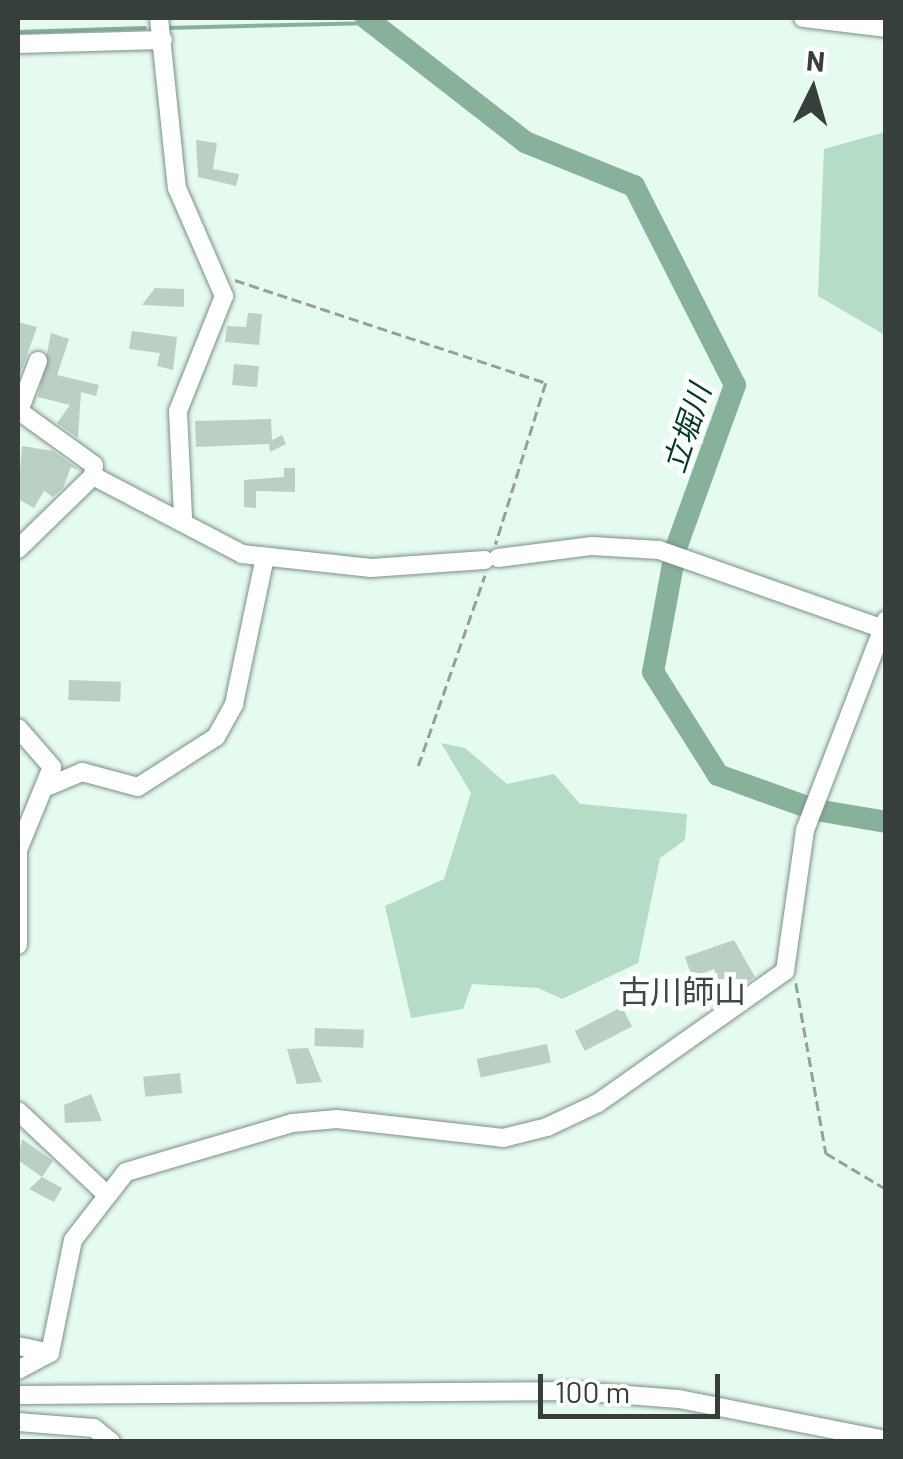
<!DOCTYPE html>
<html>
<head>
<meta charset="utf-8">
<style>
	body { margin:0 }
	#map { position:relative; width:903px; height:1459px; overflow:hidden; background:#e6fbf0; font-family:Barlow,"Noto Sans JP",sans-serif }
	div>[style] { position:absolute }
	.green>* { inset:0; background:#b4dcc7 }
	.stream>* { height:4px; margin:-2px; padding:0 2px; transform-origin:2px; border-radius:2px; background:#88b19c }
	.river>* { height:22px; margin:-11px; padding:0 11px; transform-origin:11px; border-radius:11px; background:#88b19c }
	.building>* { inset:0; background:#bbd0c5; transform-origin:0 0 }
	.path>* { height:2.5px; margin-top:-1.25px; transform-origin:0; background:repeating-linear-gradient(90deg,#92a199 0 10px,transparent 0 15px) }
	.roads { filter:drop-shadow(0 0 2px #7b8f85) drop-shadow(0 0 2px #7b8f85) }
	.minor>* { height:18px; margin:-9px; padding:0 9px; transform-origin:9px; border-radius:9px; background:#fff }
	span { translate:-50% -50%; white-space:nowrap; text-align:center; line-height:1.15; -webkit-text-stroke:9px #fff; paint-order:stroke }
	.water-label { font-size:30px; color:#013b26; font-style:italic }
	.quarter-label { font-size:32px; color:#394b42 }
	.frame { position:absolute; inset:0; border:20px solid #363f3a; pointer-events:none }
	.north { position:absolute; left:763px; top:40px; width:100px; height:100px; -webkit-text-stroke:8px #fff; paint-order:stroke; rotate:5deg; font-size:28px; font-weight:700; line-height:40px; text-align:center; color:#363f3a }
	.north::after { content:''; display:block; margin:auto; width:35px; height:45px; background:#363f3a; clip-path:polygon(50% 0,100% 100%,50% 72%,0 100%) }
	.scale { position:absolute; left:538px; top:1374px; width:182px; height:45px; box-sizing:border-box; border:5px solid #363f3a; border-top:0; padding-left:12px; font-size:30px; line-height:35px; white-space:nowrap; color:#363f3a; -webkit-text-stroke:8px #fff; paint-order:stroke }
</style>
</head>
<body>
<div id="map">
	<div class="green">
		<div style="clip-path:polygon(885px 132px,886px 132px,885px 335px,818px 296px,824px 149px)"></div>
		<div style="clip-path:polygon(441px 743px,465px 748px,507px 784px,554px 774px,580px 804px,687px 814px,685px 840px,660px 858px,638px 963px,562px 999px,538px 988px,472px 984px,463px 1009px,411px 1018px,385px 906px,444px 879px,471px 793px)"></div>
	</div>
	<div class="stream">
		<div style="left:166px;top:28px;width:199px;rotate:-1.4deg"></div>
		<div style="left:18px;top:32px;width:127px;rotate:-1.8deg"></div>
	</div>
	<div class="river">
		<div style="left:366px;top:18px;width:202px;rotate:37.9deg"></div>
		<div style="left:525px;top:142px;width:118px;rotate:22deg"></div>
		<div style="left:634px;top:186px;width:223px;rotate:63.1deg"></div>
		<div style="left:735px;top:385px;width:173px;rotate:109.9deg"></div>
		<div style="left:676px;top:548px;width:126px;rotate:100.5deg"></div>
		<div style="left:653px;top:672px;width:122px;rotate:57.7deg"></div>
		<div style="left:718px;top:775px;width:104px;rotate:19.7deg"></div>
		<div style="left:816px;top:810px;width:71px;rotate:9.7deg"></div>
	</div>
	<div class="building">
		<div style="clip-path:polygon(196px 140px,217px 143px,213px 169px,239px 174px,236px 186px,198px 177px)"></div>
		<div style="clip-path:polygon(155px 288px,184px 289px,184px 307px,142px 305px)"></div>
		<div style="clip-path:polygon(248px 313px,262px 314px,259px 345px,225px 342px,227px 326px,246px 327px)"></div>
		<div style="clip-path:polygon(18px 322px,37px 327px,18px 380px)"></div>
		<div style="clip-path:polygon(132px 331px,177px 337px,173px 370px,157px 366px,160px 353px,129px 349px)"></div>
		<div style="clip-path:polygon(51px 333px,69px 339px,57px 375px,99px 385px,96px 396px,81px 392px,78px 438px,57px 423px,70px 405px,38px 397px)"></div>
		<div style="left:234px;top:364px;width:25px;height:21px;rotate:5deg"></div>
		<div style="clip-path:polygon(271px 419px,272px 440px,282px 435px,286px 444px,270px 452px,269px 444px,196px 447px,195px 421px)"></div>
		<div style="clip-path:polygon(22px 446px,53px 451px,81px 471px,71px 467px,63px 488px,53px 497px,44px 491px,34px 508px,18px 499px)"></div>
		<div style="clip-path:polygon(284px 468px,295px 468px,295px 492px,256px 491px,256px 508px,244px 507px,244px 480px,284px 477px)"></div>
		<div style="left:69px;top:680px;width:52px;height:20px;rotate:2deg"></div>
		<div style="clip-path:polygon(734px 940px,755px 977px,726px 996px,714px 969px,692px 977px,685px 957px)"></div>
		<div style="left:622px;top:1007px;width:22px;height:53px;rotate:63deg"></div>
		<div style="left:315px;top:1028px;width:49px;height:18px;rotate:2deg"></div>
		<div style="left:547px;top:1044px;width:19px;height:72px;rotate:78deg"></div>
		<div style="clip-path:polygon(308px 1048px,322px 1082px,297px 1084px,287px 1049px)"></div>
		<div style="left:180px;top:1073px;width:20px;height:37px;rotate:84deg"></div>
		<div style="clip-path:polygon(91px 1094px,102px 1121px,65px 1123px,64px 1105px)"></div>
		<div style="clip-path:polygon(22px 1139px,53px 1161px,42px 1177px,62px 1188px,54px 1202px,29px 1189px,42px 1177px,18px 1160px)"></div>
	</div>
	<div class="path">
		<div style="left:235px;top:280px;width:328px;rotate:18.3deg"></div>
		<div style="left:546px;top:383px;width:169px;rotate:107.3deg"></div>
		<div style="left:418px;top:766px;width:202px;rotate:-70.7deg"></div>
		<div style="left:796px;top:983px;width:173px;rotate:80deg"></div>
		<div style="left:826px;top:1153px;width:70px;rotate:31deg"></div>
	</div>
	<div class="roads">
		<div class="minor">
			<div style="left:159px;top:18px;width:171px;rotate:84deg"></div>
			<div style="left:177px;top:188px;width:118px;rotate:66.5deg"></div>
			<div style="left:224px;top:296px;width:124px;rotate:111.8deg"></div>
			<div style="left:178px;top:411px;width:106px;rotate:87.3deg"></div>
			<div style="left:803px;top:18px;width:84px;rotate:6.9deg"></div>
			<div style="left:18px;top:44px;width:145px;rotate:-1.6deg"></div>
			<div style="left:38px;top:361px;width:53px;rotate:110.8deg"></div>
			<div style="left:19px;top:411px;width:92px;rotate:35.8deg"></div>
			<div style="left:94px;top:465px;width:11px;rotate:95deg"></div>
			<div style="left:18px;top:549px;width:105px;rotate:-44.2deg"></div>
			<div style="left:93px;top:476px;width:168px;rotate:27.6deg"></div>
			<div style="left:242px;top:554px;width:130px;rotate:6.2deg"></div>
			<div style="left:371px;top:568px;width:114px;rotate:-4deg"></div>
			<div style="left:498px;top:558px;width:95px;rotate:-7.3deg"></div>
			<div style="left:592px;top:546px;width:67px;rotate:3.4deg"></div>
			<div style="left:659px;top:550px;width:241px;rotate:19.4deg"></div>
			<div style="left:18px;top:728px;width:52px;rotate:48.9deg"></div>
			<div style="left:52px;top:767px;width:90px;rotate:112.3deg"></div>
			<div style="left:49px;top:786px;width:36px;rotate:-23deg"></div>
			<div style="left:82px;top:772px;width:58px;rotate:15deg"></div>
			<div style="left:138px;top:787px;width:93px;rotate:-32.7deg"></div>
			<div style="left:216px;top:737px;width:38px;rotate:-61deg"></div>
			<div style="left:234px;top:704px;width:150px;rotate:-78.1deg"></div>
			<div style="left:18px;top:851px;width:94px;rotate:90deg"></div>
			<div style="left:18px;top:1111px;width:121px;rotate:43.3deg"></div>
			<div style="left:18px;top:1346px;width:33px;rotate:12deg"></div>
			<div style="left:50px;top:1353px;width:115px;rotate:-78.5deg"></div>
			<div style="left:73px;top:1240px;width:86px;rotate:-52.1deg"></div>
			<div style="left:126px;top:1172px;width:173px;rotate:-16.4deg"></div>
			<div style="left:292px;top:1123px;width:45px;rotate:-5.1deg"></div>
			<div style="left:337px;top:1119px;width:167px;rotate:6.5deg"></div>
			<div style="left:503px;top:1138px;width:45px;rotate:-14deg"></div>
			<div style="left:547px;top:1127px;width:56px;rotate:-25.2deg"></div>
			<div style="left:598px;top:1103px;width:229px;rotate:-35.2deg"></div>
			<div style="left:785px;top:971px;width:142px;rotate:-81.9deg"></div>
			<div style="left:805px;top:830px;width:225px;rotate:-68.9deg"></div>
			<div style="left:18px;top:1370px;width:36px;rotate:-28deg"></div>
			<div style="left:18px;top:1395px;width:557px;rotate:-0.41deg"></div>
			<div style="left:575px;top:1391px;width:104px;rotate:4.4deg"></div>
			<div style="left:679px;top:1399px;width:211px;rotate:11.2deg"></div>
			<div style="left:18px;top:1422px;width:76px;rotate:4.5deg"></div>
			<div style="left:94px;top:1428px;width:22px;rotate:39deg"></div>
		</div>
	</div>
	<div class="water-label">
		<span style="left:686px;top:428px;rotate:-72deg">立堀川</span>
	</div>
	<div class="quarter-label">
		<span style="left:682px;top:990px">古川師山</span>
	</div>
	<div class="frame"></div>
	<div class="north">N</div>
	<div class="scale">100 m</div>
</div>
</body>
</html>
